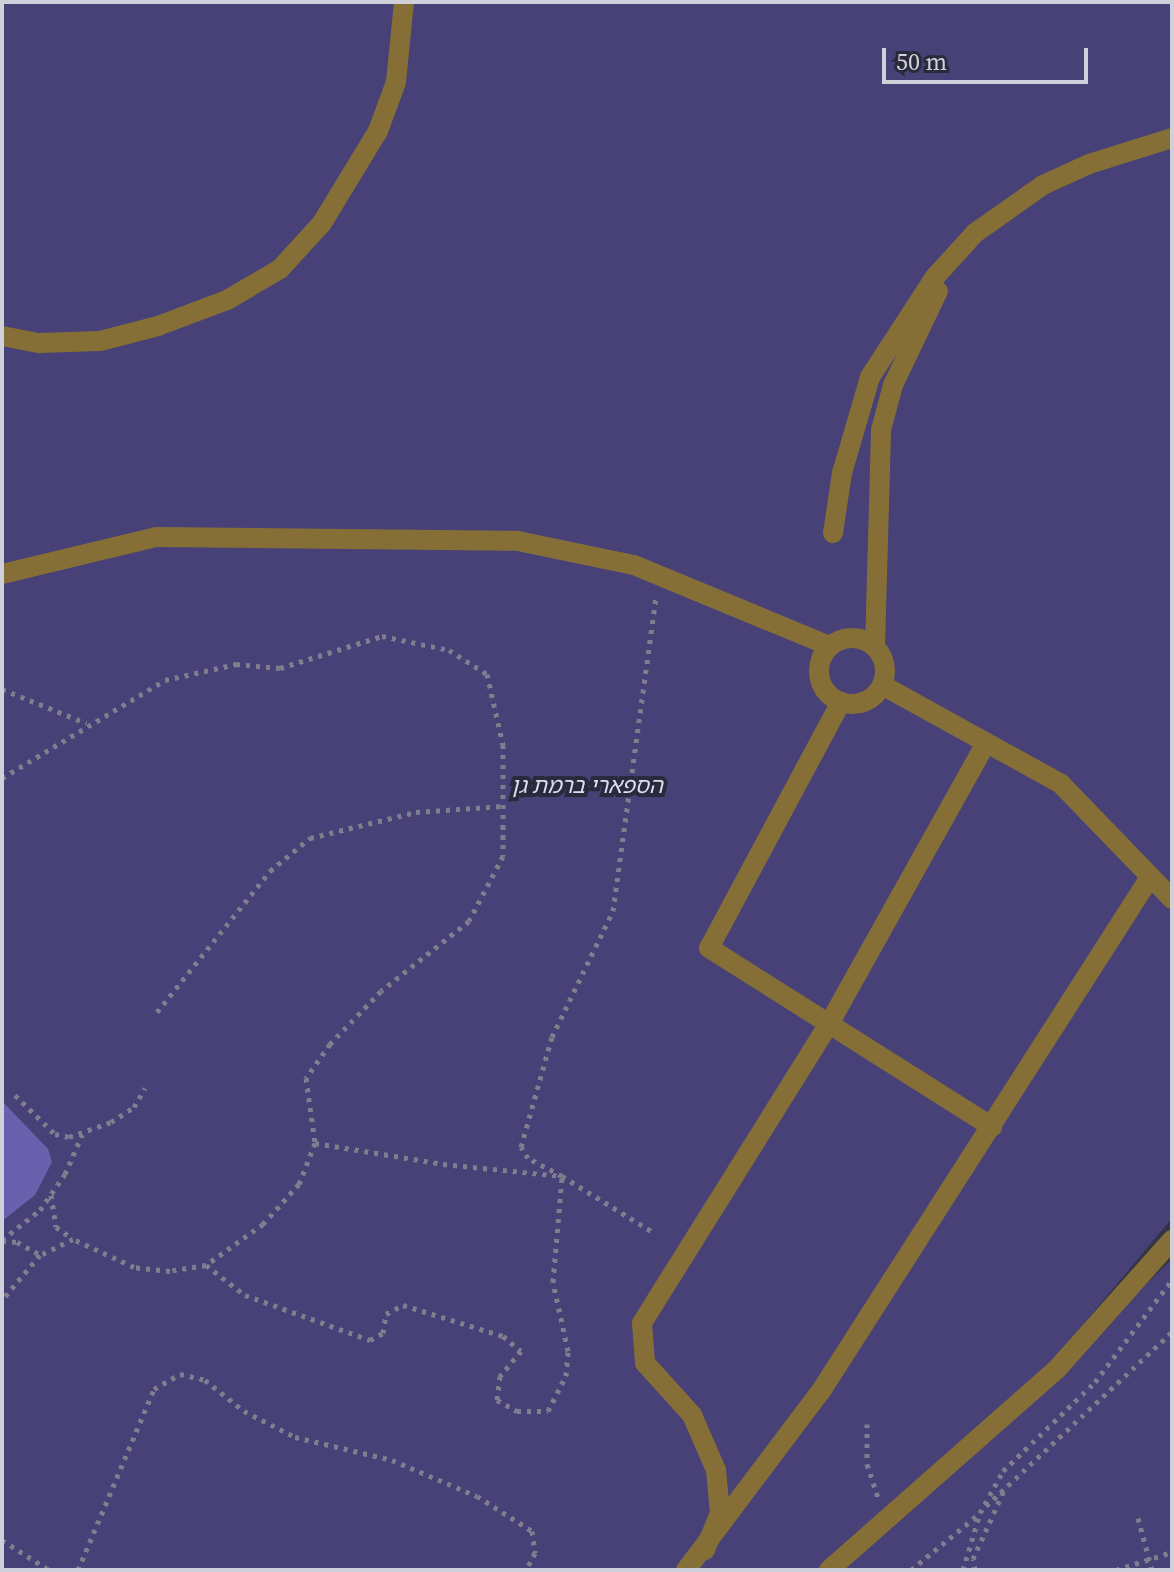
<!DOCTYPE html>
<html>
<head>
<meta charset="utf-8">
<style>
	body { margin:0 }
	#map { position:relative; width:1174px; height:1572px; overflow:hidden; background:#353447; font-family:"Source Serif 4","Noto Sans Hebrew",serif }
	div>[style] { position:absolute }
	.green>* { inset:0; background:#474178 }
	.water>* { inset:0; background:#6a61ae }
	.path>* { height:5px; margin-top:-2.5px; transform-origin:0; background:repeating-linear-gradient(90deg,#7f7e8e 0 4px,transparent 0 10px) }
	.minor>* { height:20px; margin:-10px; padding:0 10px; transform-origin:10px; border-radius:10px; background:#856f37 }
	.minor>.ring { margin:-10px; padding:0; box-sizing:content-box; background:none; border:20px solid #856f37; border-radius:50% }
	span { translate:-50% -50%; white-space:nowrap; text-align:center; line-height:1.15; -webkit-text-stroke:8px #2b2a3c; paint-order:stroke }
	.park-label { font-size:22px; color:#dddcf2; font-style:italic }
	.frame { position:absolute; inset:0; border:4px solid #d0d0db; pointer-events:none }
	.scale { position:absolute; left:882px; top:48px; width:206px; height:36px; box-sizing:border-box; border:4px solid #d0d0db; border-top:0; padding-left:10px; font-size:24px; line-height:28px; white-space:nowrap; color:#d0d0db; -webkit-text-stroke:6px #2b2a3c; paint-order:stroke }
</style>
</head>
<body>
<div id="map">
	<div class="green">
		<div style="clip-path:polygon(2px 2px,1172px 2px,1172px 1218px,1052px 1362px,827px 1570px,2px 1570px)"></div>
		<div style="clip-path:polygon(1172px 1259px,1172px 1570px,842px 1570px,984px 1443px)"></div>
	</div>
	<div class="water">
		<div style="clip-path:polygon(2px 1101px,48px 1149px,52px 1162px,35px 1195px,2px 1221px)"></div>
	</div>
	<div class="path">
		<div style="left:2px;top:689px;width:91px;rotate:22deg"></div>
		<div style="left:2px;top:778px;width:190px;rotate:-31deg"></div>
		<div style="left:165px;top:680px;width:73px;rotate:-12.7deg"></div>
		<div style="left:236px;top:664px;width:44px;rotate:5.2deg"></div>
		<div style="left:280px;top:668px;width:107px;rotate:-17.4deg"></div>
		<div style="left:382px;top:636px;width:68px;rotate:11.8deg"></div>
		<div style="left:449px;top:650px;width:45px;rotate:32.3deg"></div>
		<div style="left:487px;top:674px;width:73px;rotate:77.3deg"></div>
		<div style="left:503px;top:745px;width:111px;rotate:90deg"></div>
		<div style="left:503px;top:856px;width:73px;rotate:117.6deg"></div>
		<div style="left:469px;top:921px;width:112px;rotate:141.5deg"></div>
		<div style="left:381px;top:991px;width:74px;rotate:133.9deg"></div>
		<div style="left:330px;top:1044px;width:42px;rotate:125.2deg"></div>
		<div style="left:306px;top:1078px;width:66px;rotate:82.1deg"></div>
		<div style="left:315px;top:1143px;width:44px;rotate:111.3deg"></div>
		<div style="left:299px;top:1184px;width:54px;rotate:132deg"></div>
		<div style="left:263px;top:1224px;width:70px;rotate:144.3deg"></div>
		<div style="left:206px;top:1265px;width:36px;rotate:171deg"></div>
		<div style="left:170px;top:1271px;width:36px;rotate:-174deg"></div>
		<div style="left:134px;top:1267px;width:67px;rotate:-155.3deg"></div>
		<div style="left:73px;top:1239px;width:37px;rotate:154deg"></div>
		<div style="left:40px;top:1255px;width:59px;rotate:130.2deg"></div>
		<div style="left:157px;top:1012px;width:181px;rotate:-51.3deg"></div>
		<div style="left:270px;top:871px;width:52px;rotate:-39.5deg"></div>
		<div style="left:310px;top:838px;width:109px;rotate:-13.8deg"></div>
		<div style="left:416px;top:812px;width:87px;rotate:-3.9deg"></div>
		<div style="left:15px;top:1095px;width:56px;rotate:44.3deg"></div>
		<div style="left:55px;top:1134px;width:14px;rotate:12deg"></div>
		<div style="left:69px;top:1137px;width:45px;rotate:-19.7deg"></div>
		<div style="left:111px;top:1122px;width:27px;rotate:-33deg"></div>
		<div style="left:134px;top:1107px;width:22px;rotate:-60deg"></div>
		<div style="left:315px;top:1143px;width:130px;rotate:9.3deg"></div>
		<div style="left:443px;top:1164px;width:120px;rotate:5.8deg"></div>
		<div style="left:562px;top:1176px;width:105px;rotate:31.7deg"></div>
		<div style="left:51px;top:1195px;width:32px;rotate:81deg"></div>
		<div style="left:56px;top:1227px;width:19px;rotate:35deg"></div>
		<div style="left:2px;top:1240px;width:48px;rotate:-38.3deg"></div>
		<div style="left:40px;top:1210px;width:44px;rotate:-55.2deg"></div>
		<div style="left:65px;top:1174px;width:43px;rotate:-66.4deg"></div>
		<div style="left:2px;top:1241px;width:15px;rotate:4deg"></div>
		<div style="left:17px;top:1242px;width:26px;rotate:29deg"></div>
		<div style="left:206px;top:1265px;width:49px;rotate:37.6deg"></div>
		<div style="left:245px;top:1295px;width:133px;rotate:19.8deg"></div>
		<div style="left:370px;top:1340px;width:15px;rotate:-28deg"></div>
		<div style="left:383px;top:1333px;width:19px;rotate:-81deg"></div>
		<div style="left:386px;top:1314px;width:19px;rotate:-28deg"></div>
		<div style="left:403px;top:1305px;width:105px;rotate:17.2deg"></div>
		<div style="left:503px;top:1336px;width:23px;rotate:40deg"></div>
		<div style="left:521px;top:1351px;width:33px;rotate:130deg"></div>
		<div style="left:500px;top:1376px;width:24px;rotate:97deg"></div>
		<div style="left:497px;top:1400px;width:23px;rotate:29deg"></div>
		<div style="left:517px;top:1411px;width:31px"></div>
		<div style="left:548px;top:1411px;width:39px;rotate:-63deg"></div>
		<div style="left:566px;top:1376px;width:25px;rotate:-85deg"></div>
		<div style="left:568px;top:1351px;width:71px;rotate:-102.3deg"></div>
		<div style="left:553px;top:1282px;width:106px;rotate:-85.1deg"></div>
		<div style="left:562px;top:1176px;width:38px;rotate:-152deg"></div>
		<div style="left:528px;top:1158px;width:13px;rotate:-122deg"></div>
		<div style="left:521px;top:1147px;width:114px;rotate:-74.3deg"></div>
		<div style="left:552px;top:1037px;width:140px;rotate:-64.2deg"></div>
		<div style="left:613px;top:911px;width:318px;rotate:-82.2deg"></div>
		<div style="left:867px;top:1424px;width:40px;rotate:90deg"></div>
		<div style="left:867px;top:1464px;width:35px;rotate:72deg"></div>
		<div style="left:986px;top:1506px;width:255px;rotate:-43.1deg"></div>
		<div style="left:1138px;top:1518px;width:54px;rotate:74.9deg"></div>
		<div style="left:2px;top:1540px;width:56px;rotate:32.6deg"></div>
		<div style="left:78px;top:1570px;width:196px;rotate:-67.2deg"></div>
		<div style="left:154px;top:1389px;width:30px;rotate:-30deg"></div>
		<div style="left:180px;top:1374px;width:26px;rotate:13deg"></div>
		<div style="left:205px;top:1380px;width:50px;rotate:38.5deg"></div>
		<div style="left:244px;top:1411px;width:57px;rotate:27deg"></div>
		<div style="left:295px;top:1437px;width:100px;rotate:13.3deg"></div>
		<div style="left:392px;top:1460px;width:92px;rotate:23deg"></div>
		<div style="left:477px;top:1496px;width:65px;rotate:32.5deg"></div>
		<div style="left:532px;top:1531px;width:22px;rotate:82deg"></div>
		<div style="left:535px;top:1553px;width:19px;rotate:118deg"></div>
		<div style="left:267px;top:1570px;width:70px"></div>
		<div style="left:911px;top:1570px;width:88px;rotate:-39.5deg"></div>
		<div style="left:963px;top:1570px;width:59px;rotate:-73.4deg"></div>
		<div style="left:980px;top:1513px;width:48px;rotate:-61.3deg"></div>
		<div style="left:1003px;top:1471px;width:128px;rotate:-44.1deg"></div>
		<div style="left:1095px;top:1382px;width:128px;rotate:-53deg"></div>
		<div style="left:975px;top:1570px;width:11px;rotate:-100deg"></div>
		<div style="left:973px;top:1559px;width:80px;rotate:-65.7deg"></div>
		<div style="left:1116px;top:1570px;width:59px;rotate:-17.8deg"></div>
	</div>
	<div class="minor">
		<div style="left:2px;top:336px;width:38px;rotate:11deg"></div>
		<div style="left:39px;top:343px;width:61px;rotate:-1.9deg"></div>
		<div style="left:100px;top:341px;width:60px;rotate:-14.5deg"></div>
		<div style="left:158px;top:326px;width:74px;rotate:-20.6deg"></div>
		<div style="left:227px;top:300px;width:61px;rotate:-30.3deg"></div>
		<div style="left:280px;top:269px;width:62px;rotate:-47.6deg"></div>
		<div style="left:322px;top:223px;width:108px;rotate:-58.7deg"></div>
		<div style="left:378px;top:131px;width:52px;rotate:-69.8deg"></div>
		<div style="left:396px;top:82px;width:80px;rotate:-84.3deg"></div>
		<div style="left:833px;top:533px;width:61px;rotate:-81.5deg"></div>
		<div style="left:842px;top:473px;width:100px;rotate:-73.7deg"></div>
		<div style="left:870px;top:377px;width:119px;rotate:-57deg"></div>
		<div style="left:935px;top:277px;width:59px;rotate:-47.7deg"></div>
		<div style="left:975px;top:233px;width:83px;rotate:-35.2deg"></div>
		<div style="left:1043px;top:185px;width:51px;rotate:-24.5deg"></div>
		<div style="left:1089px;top:164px;width:87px;rotate:-17.4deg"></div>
		<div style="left:2px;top:574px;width:158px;rotate:-13.5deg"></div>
		<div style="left:156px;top:537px;width:362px;rotate:0.6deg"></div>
		<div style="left:518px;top:541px;width:118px;rotate:11.7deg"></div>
		<div style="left:634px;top:565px;width:212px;rotate:22.5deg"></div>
		<div class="ring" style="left:819px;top:638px;width:46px;height:46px"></div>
		<div style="left:875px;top:647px;width:217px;rotate:-88.4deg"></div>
		<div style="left:881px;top:430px;width:47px;rotate:-75.1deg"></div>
		<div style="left:893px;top:385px;width:104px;rotate:-64.4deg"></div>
		<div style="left:882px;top:685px;width:205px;rotate:28.9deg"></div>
		<div style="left:1061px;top:784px;width:160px;rotate:46deg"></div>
		<div style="left:841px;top:702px;width:279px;rotate:118.2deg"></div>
		<div style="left:709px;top:948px;width:335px;rotate:32.3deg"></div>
		<div style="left:705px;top:1550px;width:40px;rotate:-68deg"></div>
		<div style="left:720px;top:1513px;width:43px;rotate:-95.3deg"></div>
		<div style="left:716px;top:1470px;width:60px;rotate:-113.6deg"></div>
		<div style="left:692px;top:1415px;width:70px;rotate:-132.1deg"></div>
		<div style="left:645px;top:1363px;width:40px;rotate:-94.3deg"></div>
		<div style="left:642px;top:1323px;width:353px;rotate:-58deg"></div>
		<div style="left:829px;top:1024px;width:322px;rotate:-60.8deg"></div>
		<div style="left:686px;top:1570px;width:224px;rotate:-53deg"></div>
		<div style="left:821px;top:1391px;width:608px;rotate:-57.36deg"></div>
		<div style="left:829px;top:1570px;width:304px;rotate:-41.4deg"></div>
		<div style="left:1057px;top:1369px;width:173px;rotate:-48.3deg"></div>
	</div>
	<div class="park-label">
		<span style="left:587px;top:786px">הספארי ברמת גן</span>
	</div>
	<div class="frame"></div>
	<div class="scale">50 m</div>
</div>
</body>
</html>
